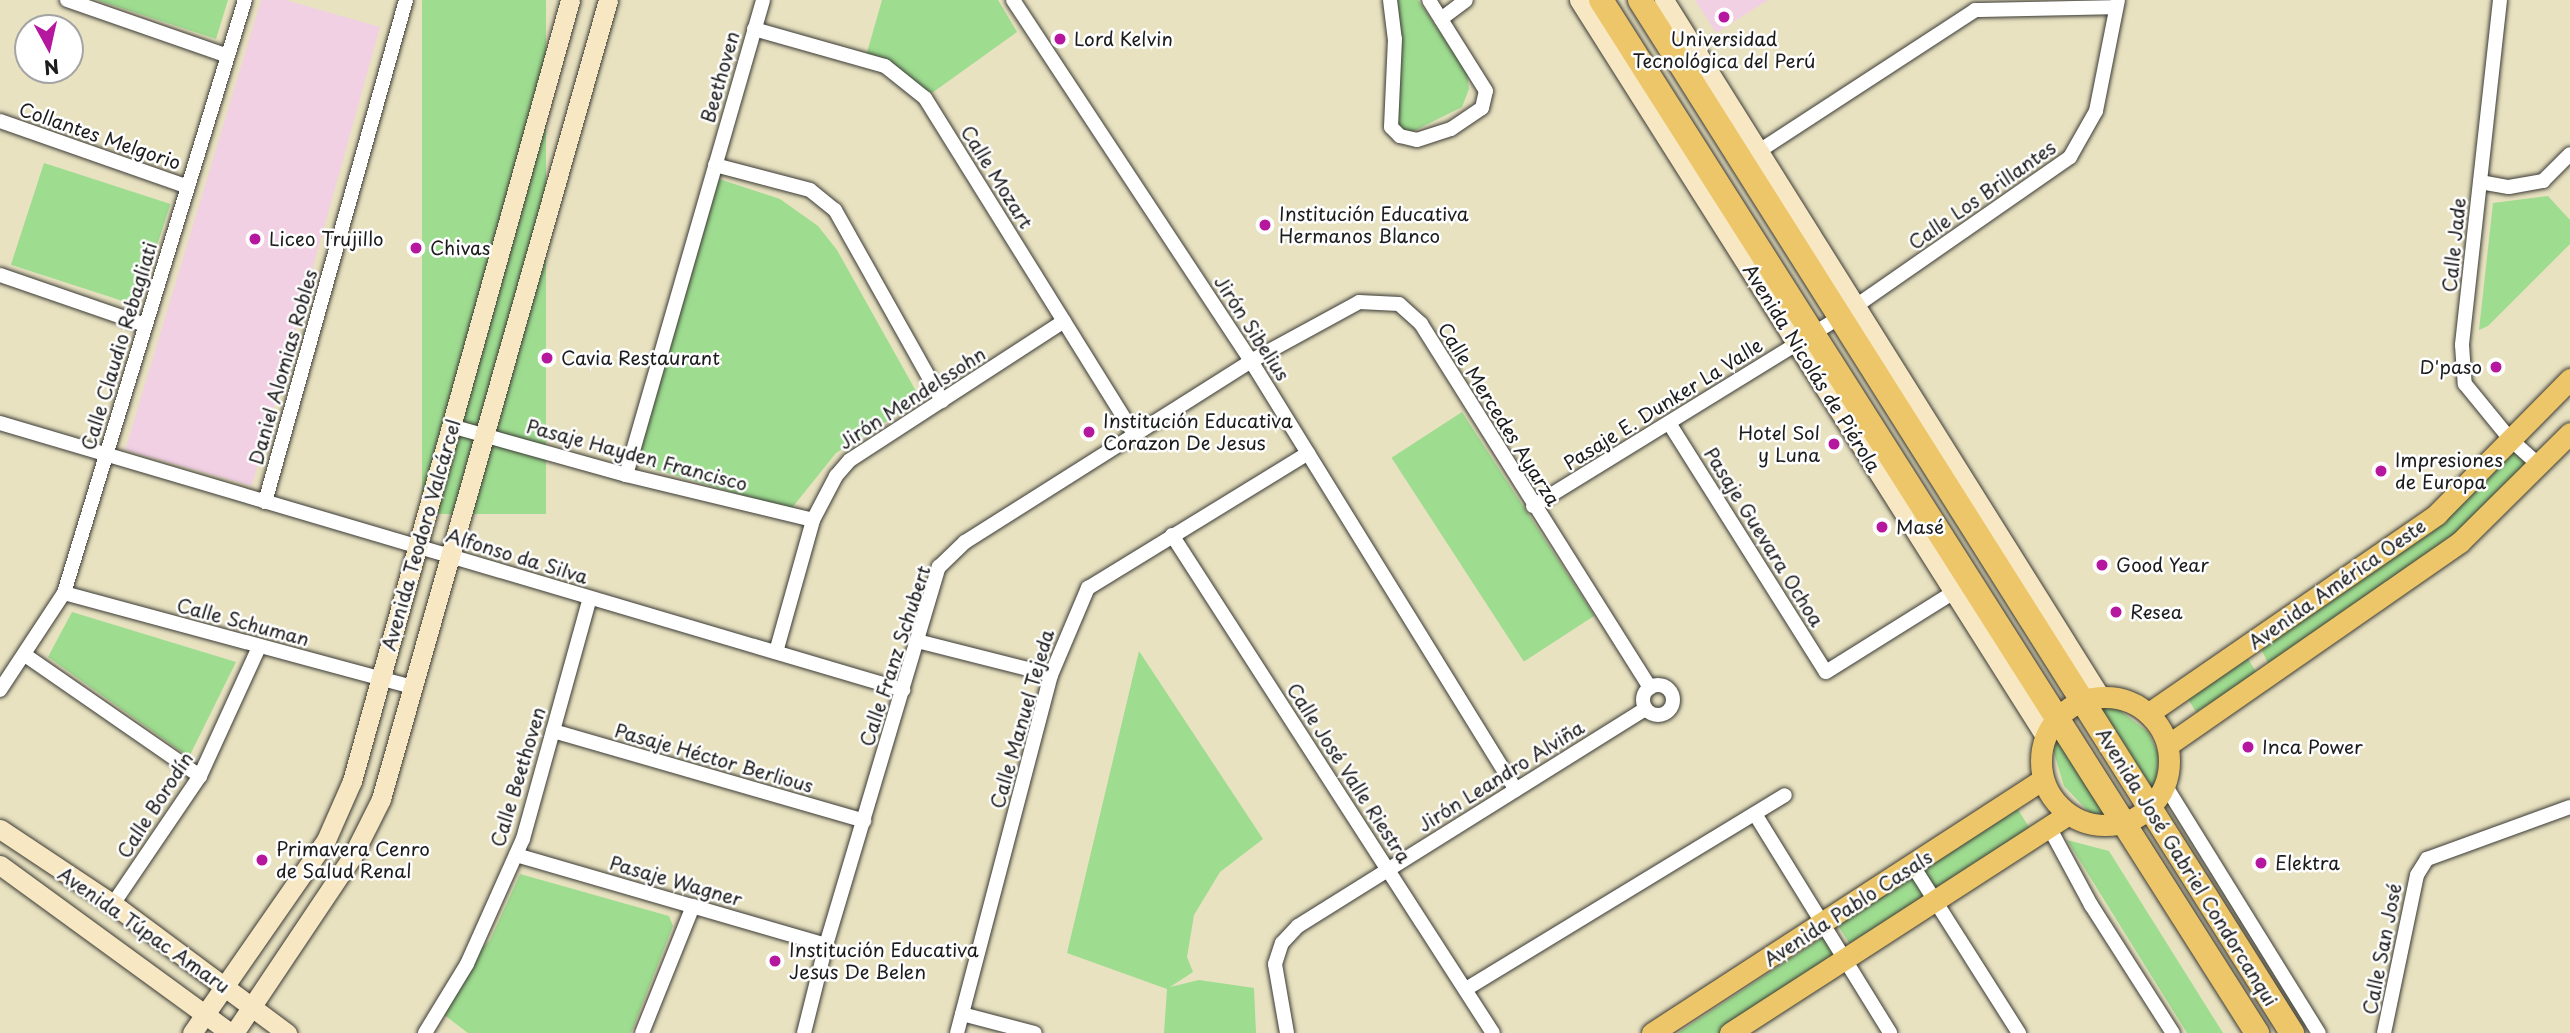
<!DOCTYPE html>
<html>
<head>
<meta charset="utf-8">
<style>
	body { margin:0 }
	#map { position:relative; width:2570px; height:1033px; overflow:hidden; background:#e8e2c1; font-family:"Playpen Sans",sans-serif }
	div>[style] { position:absolute }
	.built>* { inset:0; background:#f1d0e3 }
	.green>* { inset:0; background:#9edc90; transform-origin:0 0 }
	.roads { filter:drop-shadow(0 0 2px #3b3a35) drop-shadow(0 0 2px #3b3a35) }
	.street>* { height:14px; margin:-7px; padding:0 7px; transform-origin:7px; border-radius:7px; background:#fff }
	.street>.ring { margin:-7px; padding:0; box-sizing:content-box; background:none; border:14px solid #fff; border-radius:50% }
	.secondary>* { height:19px; margin:-9.5px; padding:0 9.5px; transform-origin:9.5px; border-radius:9.5px; background:#f7e8c3 }
	.primary>* { height:21px; margin:-10.5px; padding:0 10.5px; transform-origin:10.5px; border-radius:10.5px; background:#ecc669 }
	.primary>.ring { margin:-10.5px; padding:0; box-sizing:content-box; background:none; border:21px solid #ecc669; border-radius:50% }
	.highway>* { height:24px; margin:-12px; padding:0 12px; transform-origin:12px; border-radius:12px; background:#ecc669 }
	.dots>* { width:19px; height:19px; translate:-50% -50%; box-sizing:border-box; border:4px solid #fff; border-radius:50% }
	span { translate:-50% -50%; white-space:nowrap; text-align:center; line-height:1.15; -webkit-text-stroke:5px #fff; paint-order:stroke }
	.poi-label { font-size:19px; color:#1c1c1c }
	.left { translate:0 -50%; text-align:left }
	.right { translate:-100% -50%; text-align:right }
	.street-label { font-size:19px; color:#1c1c1c }
	.north { position:absolute; left:14px; top:14px; width:70px; height:70px; box-sizing:border-box; background:#fff; border:2px solid #a4a4a4; border-radius:50%; rotate:172deg; font-size:19px; font-weight:700; line-height:28px; text-align:center; color:#1c1c1c }
	.north::after { content:''; display:block; margin:auto; width:24px; height:32px; background:#b5179e; clip-path:polygon(50% 0,100% 100%,50% 72%,0 100%) }
</style>
</head>
<body>
<div id="map">
	<div class="built">
		<div style="clip-path:polygon(261px 0,285px 0,380px 27px,252px 486px,125px 450px)"></div>
		<div style="clip-path:polygon(1695px 0,1768px 0,1716px 33px)"></div>
	</div>
	<div class="green">
		<div style="clip-path:polygon(97px 0,228px 0,216px 39px)"></div>
		<div style="left:422px;top:0;width:124px;height:514px"></div>
		<div style="clip-path:polygon(882px 0,998px 0,1017px 32px,925px 98px,866px 56px)"></div>
		<div style="clip-path:polygon(1384px 0,1418px 0,1467px 73px,1469px 89px,1462px 107px,1412px 132px,1399px 132px,1390px 121px,1390px 33px)"></div>
		<div style="left:44px;top:163px;width:133px;height:107px;rotate:18deg"></div>
		<div style="clip-path:polygon(719px 179px,780px 199px,818px 226px,837px 250px,921px 400px,836px 453px,791px 509px,636px 464px)"></div>
		<div style="clip-path:polygon(2548px 196px,2570px 220px,2570px 244px,2488px 326px,2479px 330px,2493px 203px)"></div>
		<div style="left:1462px;top:412px;width:243px;height:84px;rotate:57deg"></div>
		<div style="clip-path:polygon(2511px 448px,2529px 467px,2447px 546px,2270px 667px,2259px 645px,2427px 534px)"></div>
		<div style="clip-path:polygon(72px 612px,236px 662px,189px 757px,48px 657px)"></div>
		<div style="clip-path:polygon(1139px 651px,1263px 839px,1220px 872px,1194px 915px,1187px 957px,1193px 972px,1170px 987px,1199px 980px,1254px 988px,1256px 1033px,1164px 1033px,1167px 989px,1067px 953px)"></div>
		<div style="clip-path:polygon(2245px 654px,2258px 675px,2196px 712px,2185px 694px)"></div>
		<div style="clip-path:polygon(2114px 706px,2148px 732px,2159px 755px,2155px 792px,2100px 709px)"></div>
		<div style="clip-path:polygon(2059px 732px,2113px 813px,2103px 818px,2089px 812px,2064px 786px,2052px 746px)"></div>
		<div style="left:2017px;top:808px;width:26px;height:214px;rotate:58deg"></div>
		<div style="clip-path:polygon(2067px 840px,2109px 851px,2223px 1033px,2187px 1033px)"></div>
		<div style="clip-path:polygon(520px 874px,669px 916px,673px 926px,631px 1033px,468px 1033px,443px 1014px,467px 964px,490px 940px)"></div>
		<div style="clip-path:polygon(1823px 937px,1836px 956px,1720px 1033px,1678px 1033px)"></div>
	</div>
	<div class="roads">
		<div class="street">
			<div style="left:67px;top:0;width:170px;rotate:19.2deg"></div>
			<div style="left:1013px;top:0;width:432px;rotate:56.6deg"></div>
			<div style="left:1251px;top:361px;width:504px;rotate:58.3deg"></div>
			<div style="left:1390px;top:0;width:39px;rotate:83deg"></div>
			<div style="left:1395px;top:39px;width:88px;rotate:92.6deg"></div>
			<div style="left:1391px;top:127px;width:13px;rotate:45deg"></div>
			<div style="left:1400px;top:136px;width:17px;rotate:13deg"></div>
			<div style="left:1417px;top:140px;width:36px;rotate:-18deg"></div>
			<div style="left:1451px;top:129px;width:37px;rotate:-34deg"></div>
			<div style="left:1482px;top:108px;width:17px;rotate:-77deg"></div>
			<div style="left:1486px;top:91px;width:107px;rotate:-122.1deg"></div>
			<div style="left:2500px;top:0;width:347px;rotate:96.3deg"></div>
			<div style="left:2462px;top:345px;width:39px;rotate:86deg"></div>
			<div style="left:2465px;top:384px;width:71px;rotate:50.7deg"></div>
			<div style="left:2510px;top:439px;width:39px;rotate:42deg"></div>
			<div style="left:1441px;top:19px;width:31px;rotate:-37deg"></div>
			<div style="left:754px;top:29px;width:136px;rotate:15.8deg"></div>
			<div style="left:885px;top:66px;width:51px;rotate:38.7deg"></div>
			<div style="left:925px;top:98px;width:398px;rotate:58.1deg"></div>
			<div style="left:0;top:121px;width:199px;rotate:19.3deg"></div>
			<div style="left:1759px;top:151px;width:258px;rotate:-33.1deg"></div>
			<div style="left:1975px;top:10px;width:141px;rotate:-1.2deg"></div>
			<div style="left:715px;top:165px;width:98px;rotate:14.7deg"></div>
			<div style="left:810px;top:190px;width:32px;rotate:39deg"></div>
			<div style="left:835px;top:210px;width:219px;rotate:60.7deg"></div>
			<div style="left:2480px;top:182px;width:29px;rotate:10deg"></div>
			<div style="left:2509px;top:187px;width:35px;rotate:-10deg"></div>
			<div style="left:2543px;top:181px;width:38px;rotate:-45deg"></div>
			<div style="left:0;top:275px;width:153px;rotate:19deg"></div>
			<div style="left:0;top:423px;width:942px;rotate:16.47deg"></div>
			<div style="left:1669px;top:423px;width:294px;rotate:57.8deg"></div>
			<div style="left:1826px;top:672px;width:151px;rotate:-32deg"></div>
			<div style="left:451px;top:426px;width:182px;rotate:15.6deg"></div>
			<div style="left:626px;top:475px;width:192px;rotate:13.5deg"></div>
			<div style="left:626px;top:475px;width:494px;rotate:-73.9deg"></div>
			<div style="left:265px;top:502px;width:521px;rotate:-74.31deg"></div>
			<div style="left:1533px;top:506px;width:361px;rotate:-31.6deg"></div>
			<div style="left:1840px;top:317px;width:280px;rotate:-34.8deg"></div>
			<div style="left:2070px;top:157px;width:53px;rotate:-60.5deg"></div>
			<div style="left:2096px;top:111px;width:113px;rotate:-78.8deg"></div>
			<div style="left:1172px;top:535px;width:592px;rotate:57.2deg"></div>
			<div style="left:64px;top:593px;width:361px;rotate:15.1deg"></div>
			<div style="left:917px;top:641px;width:138px;rotate:14.2deg"></div>
			<div style="left:776px;top:652px;width:137px;rotate:-74.3deg"></div>
			<div style="left:813px;top:520px;width:50px;rotate:-62.4deg"></div>
			<div style="left:836px;top:476px;width:21px;rotate:-49deg"></div>
			<div style="left:850px;top:460px;width:255px;rotate:-33deg"></div>
			<div style="left:25px;top:655px;width:213px;rotate:34.7deg"></div>
			<div class="ring" style="left:1643px;top:685px;width:16px;height:16px"></div>
			<div style="left:0;top:690px;width:116px;rotate:-56.6deg"></div>
			<div style="left:64px;top:593px;width:620px;rotate:-73.03deg"></div>
			<div style="left:553px;top:731px;width:324px;rotate:16.1deg"></div>
			<div style="left:2165px;top:785px;width:292px;rotate:58.2deg"></div>
			<div style="left:1755px;top:814px;width:257px;rotate:58.3deg"></div>
			<div style="left:2049px;top:827px;width:89px;rotate:61.7deg"></div>
			<div style="left:2091px;top:905px;width:152px;rotate:57.4deg"></div>
			<div style="left:516px;top:855px;width:323px;rotate:16.2deg"></div>
			<div style="left:1913px;top:866px;width:198px;rotate:57.6deg"></div>
			<div style="left:113px;top:904px;width:155px;rotate:-55.8deg"></div>
			<div style="left:200px;top:776px;width:142px;rotate:-65.4deg"></div>
			<div style="left:1466px;top:989px;width:373px;rotate:-31.3deg"></div>
			<div style="left:962px;top:1014px;width:75px;rotate:14.6deg"></div>
			<div style="left:425px;top:1033px;width:81px;rotate:-58.7deg"></div>
			<div style="left:467px;top:964px;width:137px;rotate:-65.9deg"></div>
			<div style="left:523px;top:839px;width:250px;rotate:-74.5deg"></div>
			<div style="left:642px;top:1033px;width:137px;rotate:-68.1deg"></div>
			<div style="left:804px;top:1033px;width:91px;rotate:-76deg"></div>
			<div style="left:826px;top:945px;width:395px;rotate:-73.4deg"></div>
			<div style="left:939px;top:567px;width:36px;rotate:-44deg"></div>
			<div style="left:965px;top:542px;width:338px;rotate:-32.3deg"></div>
			<div style="left:1251px;top:361px;width:123px;rotate:-28.6deg"></div>
			<div style="left:1359px;top:302px;width:40px;rotate:2.9deg"></div>
			<div style="left:1399px;top:304px;width:30px;rotate:42deg"></div>
			<div style="left:1421px;top:324px;width:430px;rotate:57.8deg"></div>
			<div style="left:957px;top:1033px;width:370px;rotate:-75.3deg"></div>
			<div style="left:1051px;top:675px;width:95px;rotate:-67deg"></div>
			<div style="left:1088px;top:588px;width:258px;rotate:-31.5deg"></div>
			<div style="left:1287px;top:1033px;width:70px;rotate:-99.9deg"></div>
			<div style="left:1275px;top:964px;width:22px;rotate:-72deg"></div>
			<div style="left:1282px;top:943px;width:23px;rotate:-47deg"></div>
			<div style="left:1298px;top:926px;width:409px;rotate:-32deg"></div>
			<div style="left:2384px;top:1033px;width:161px;rotate:-78.2deg"></div>
			<div style="left:2417px;top:875px;width:19px;rotate:-58deg"></div>
			<div style="left:2427px;top:859px;width:152px;rotate:-20deg"></div>
		</div>
		<div class="secondary">
			<div style="left:1579px;top:0;width:871px;rotate:57.66deg"></div>
			<div style="left:1664px;top:0;width:821px;rotate:57.94deg"></div>
			<div style="left:0;top:829px;width:136px;rotate:33.6deg"></div>
			<div style="left:113px;top:904px;width:217px;rotate:36.6deg"></div>
			<div style="left:0;top:865px;width:285px;rotate:36.1deg"></div>
			<div style="left:192px;top:1033px;width:235px;rotate:-55.2deg"></div>
			<div style="left:326px;top:840px;width:64px;rotate:-66.2deg"></div>
			<div style="left:352px;top:781px;width:811px;rotate:-74.4deg"></div>
			<div style="left:234px;top:1033px;width:214px;rotate:-56.2deg"></div>
			<div style="left:353px;top:855px;width:63px;rotate:-63.4deg"></div>
			<div style="left:381px;top:799px;width:831px;rotate:-74.14deg"></div>
		</div>
		<div class="primary">
			<div class="ring" style="left:2041px;top:697px;width:107px;height:107px"></div>
			<div style="left:2149px;top:713px;width:350px;rotate:-34.6deg"></div>
			<div style="left:2437px;top:514px;width:190px;rotate:-45.4deg"></div>
			<div style="left:2168px;top:745px;width:356px;rotate:-34.8deg"></div>
			<div style="left:2460px;top:542px;width:155px;rotate:-44.7deg"></div>
			<div style="left:1652px;top:1033px;width:466px;rotate:-33deg"></div>
			<div style="left:1730px;top:1033px;width:403px;rotate:-32.9deg"></div>
		</div>
		<div class="highway">
			<div style="left:1601px;top:0;width:1224px;rotate:57.58deg"></div>
			<div style="left:1640px;top:0;width:1222px;rotate:57.74deg"></div>
		</div>
	</div>
	<div class="dots">
		<div style="left:1724px;top:17px;background:#b5179e"></div>
		<div style="left:1060px;top:39px;background:#b5179e"></div>
		<div style="left:1265px;top:225px;background:#b5179e"></div>
		<div style="left:255px;top:239px;background:#b5179e"></div>
		<div style="left:416px;top:248px;background:#b5179e"></div>
		<div style="left:547px;top:358px;background:#b5179e"></div>
		<div style="left:2496px;top:367px;background:#b5179e"></div>
		<div style="left:1089px;top:432px;background:#b5179e"></div>
		<div style="left:1834px;top:444px;background:#b5179e"></div>
		<div style="left:2381px;top:471px;background:#b5179e"></div>
		<div style="left:1882px;top:527px;background:#b5179e"></div>
		<div style="left:2102px;top:565px;background:#b5179e"></div>
		<div style="left:2116px;top:612px;background:#b5179e"></div>
		<div style="left:2248px;top:747px;background:#b5179e"></div>
		<div style="left:262px;top:860px;background:#b5179e"></div>
		<div style="left:2261px;top:863px;background:#b5179e"></div>
		<div style="left:775px;top:961px;background:#b5179e"></div>
	</div>
	<div class="poi-label">
		<span class="left" style="left:1074px;top:39px">Lord Kelvin</span>
		<span style="left:1724px;top:50px">Universidad<br>Tecnológica del Perú</span>
		<span class="left" style="left:1279px;top:225px">Institución Educativa<br>Hermanos Blanco</span>
		<span class="left" style="left:269px;top:239px">Liceo Trujillo</span>
		<span class="left" style="left:430px;top:248px">Chivas</span>
		<span class="left" style="left:561px;top:358px">Cavia Restaurant</span>
		<span class="right" style="left:2482px;top:367px">D'paso</span>
		<span class="left" style="left:1103px;top:432px">Institución Educativa<br>Corazon De Jesus</span>
		<span class="right" style="left:1820px;top:444px">Hotel Sol<br>y Luna</span>
		<span class="left" style="left:2395px;top:471px">Impresiones<br>de Europa</span>
		<span class="left" style="left:1896px;top:527px">Masé</span>
		<span class="left" style="left:2116px;top:565px">Good Year</span>
		<span class="left" style="left:2130px;top:612px">Resea</span>
		<span class="left" style="left:2262px;top:747px">Inca Power</span>
		<span class="left" style="left:276px;top:860px">Primavera Cenro<br>de Salud Renal</span>
		<span class="left" style="left:2275px;top:863px">Elektra</span>
		<span class="left" style="left:789px;top:961px">Institución Educativa<br>Jesus De Belen</span>
	</div>
	<div class="street-label">
		<span style="left:720px;top:77px;rotate:-74deg">Beethoven</span>
		<span style="left:100px;top:136px;rotate:19deg">Collantes Melgorio</span>
		<span style="left:997px;top:177px;rotate:58deg">Calle Mozart</span>
		<span style="left:1982px;top:195px;rotate:-35deg">Calle Los Brillantes</span>
		<span style="left:2454px;top:245px;rotate:-84deg">Calle Jade</span>
		<span style="left:1252px;top:328px;rotate:57deg">Jirón Sibelius</span>
		<span style="left:119px;top:346px;rotate:-73deg">Calle Claudio Rebagliati</span>
		<span style="left:283px;top:367px;rotate:-74deg">Daniel Alomias Robles</span>
		<span style="left:1812px;top:368px;rotate:58deg">Avenida Nicolás de Piérola</span>
		<span style="left:912px;top:398px;rotate:-33deg">Jirón Mendelssohn</span>
		<span style="left:1663px;top:404px;rotate:-32deg">Pasaje E. Dunker La Valle</span>
		<span style="left:1499px;top:414px;rotate:58deg">Calle Mercedes Ayarza</span>
		<span style="left:637px;top:455px;rotate:15deg">Pasaje Hayden Francisco</span>
		<span style="left:421px;top:535px;rotate:-74deg">Avenida Teodoro Valcárcel</span>
		<span style="left:1764px;top:537px;rotate:58deg">Pasaje Guevara Ochoa</span>
		<span style="left:517px;top:556px;rotate:17deg">Alfonso da Silva</span>
		<span style="left:2337px;top:584px;rotate:-35deg">Avenida América Oeste</span>
		<span style="left:243px;top:622px;rotate:15deg">Calle Schuman</span>
		<span style="left:895px;top:656px;rotate:-72deg">Calle Franz Schubert</span>
		<span style="left:1022px;top:719px;rotate:-74deg">Calle Manuel Tejeda</span>
		<span style="left:714px;top:758px;rotate:16deg">Pasaje Héctor Berlious</span>
		<span style="left:1349px;top:773px;rotate:57deg">Calle José Valle Riestra</span>
		<span style="left:1501px;top:776px;rotate:-32deg">Jirón Leandro Alviña</span>
		<span style="left:518px;top:777px;rotate:-73deg">Calle Beethoven</span>
		<span style="left:155px;top:805px;rotate:-57deg">Calle Borodín</span>
		<span style="left:2187px;top:867px;rotate:58deg">Avenida José Gabriel Condorcanqui</span>
		<span style="left:676px;top:881px;rotate:16deg">Pasaje Wagner</span>
		<span style="left:1848px;top:908px;rotate:-33deg">Avenida Pablo Casals</span>
		<span style="left:144px;top:930px;rotate:35deg">Avenida Túpac Amaru</span>
		<span style="left:2382px;top:949px;rotate:-79deg">Calle San José</span>
	</div>
	<div class="north">N</div>
</div>
</body>
</html>
